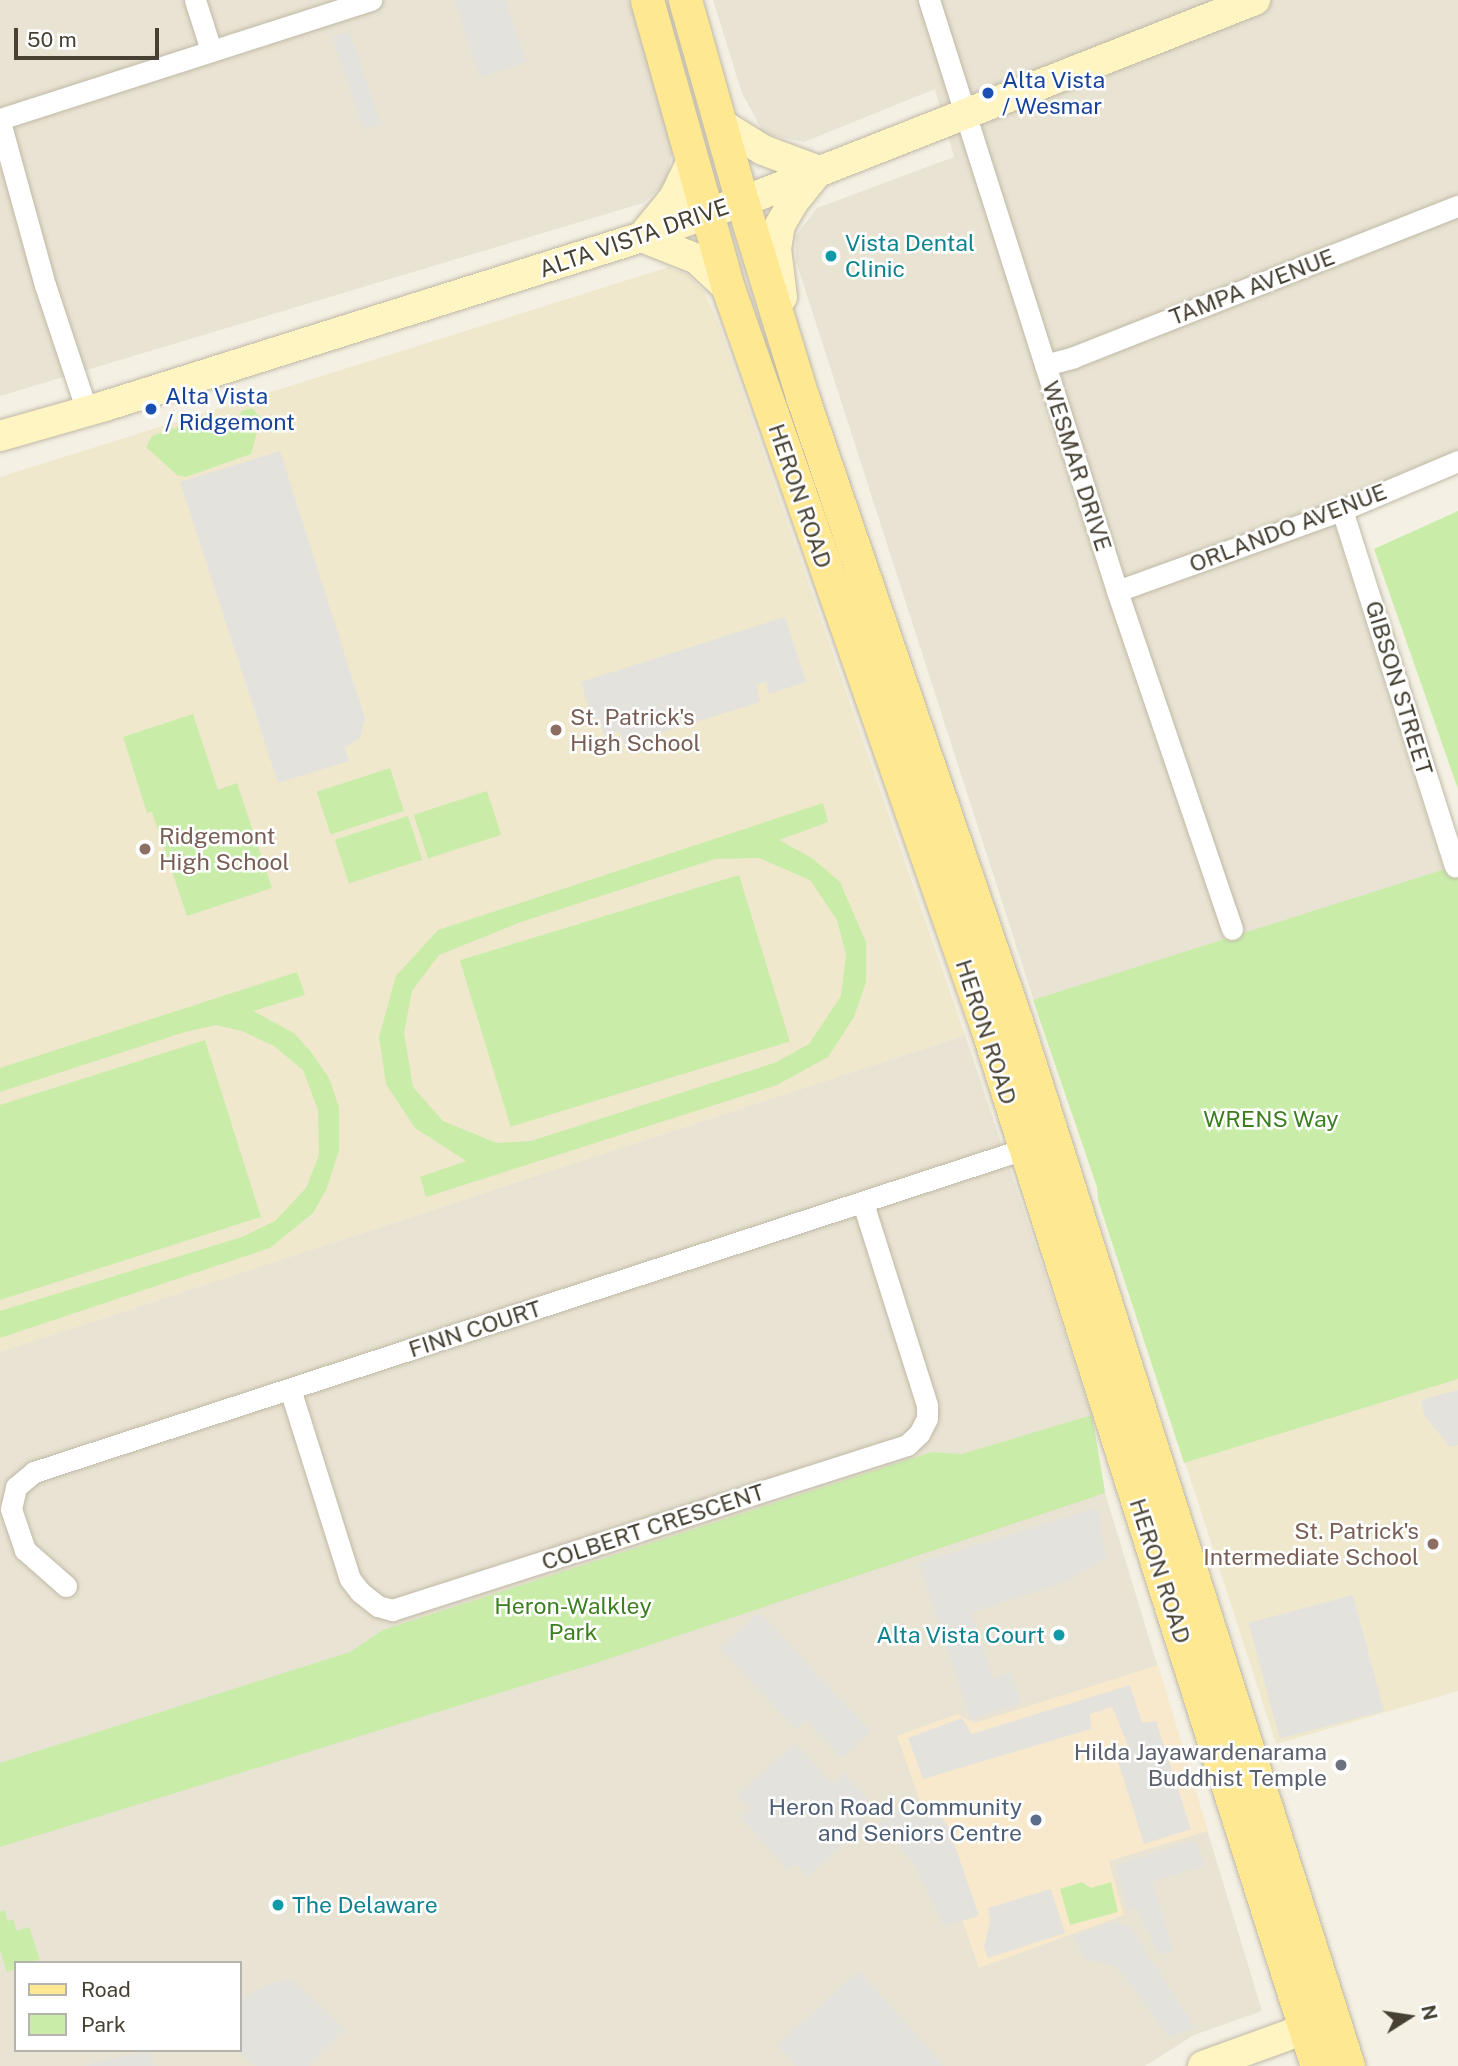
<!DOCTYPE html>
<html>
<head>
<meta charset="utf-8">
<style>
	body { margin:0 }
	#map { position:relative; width:1458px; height:2066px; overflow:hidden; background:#f4f0e4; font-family:"Public Sans",sans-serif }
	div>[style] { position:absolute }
	.residential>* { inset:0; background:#e8e3d2 }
	.commercial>* { inset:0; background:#f8e9cd }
	.education>* { inset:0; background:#efe8cd }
	.green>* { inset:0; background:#c9eda9; transform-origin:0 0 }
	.parking>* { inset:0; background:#e4e2dd; transform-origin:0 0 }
	.roads { filter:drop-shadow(0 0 2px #c0b9a6) drop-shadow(0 0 2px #c0b9a6) }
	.street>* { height:21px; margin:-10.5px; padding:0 10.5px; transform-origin:10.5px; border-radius:10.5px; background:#fff }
	.secondary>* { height:30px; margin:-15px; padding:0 15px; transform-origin:15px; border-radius:15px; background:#fff5c3 }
	.primary>* { height:33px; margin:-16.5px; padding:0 16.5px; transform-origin:16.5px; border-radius:16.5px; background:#ffe892 }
	.dots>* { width:19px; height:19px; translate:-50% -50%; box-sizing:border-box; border:4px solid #fff; border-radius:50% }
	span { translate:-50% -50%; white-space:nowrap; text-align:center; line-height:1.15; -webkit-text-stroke:5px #fff; paint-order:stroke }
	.transit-label { font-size:23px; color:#164399 }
	.left { translate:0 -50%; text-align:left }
	.street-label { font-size:23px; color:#474133 }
	.culture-label { font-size:23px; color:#0d838f }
	.right { translate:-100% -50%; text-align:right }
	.education-label { font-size:23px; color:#785e54 }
	.park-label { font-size:23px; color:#3d7e21 }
	.worship-label { font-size:23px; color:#5b616d }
	.service-label { font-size:23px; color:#4e5e75 }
	.legend { position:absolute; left:14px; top:1961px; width:228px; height:91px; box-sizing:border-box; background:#fff; border:2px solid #b5b3ad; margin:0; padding:9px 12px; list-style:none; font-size:21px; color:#474133 }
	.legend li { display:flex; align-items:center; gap:14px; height:35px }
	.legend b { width:35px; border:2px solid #b5b3ad }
	.north { position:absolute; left:1374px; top:1982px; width:70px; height:70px; -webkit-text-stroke:5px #fff; paint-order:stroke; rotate:78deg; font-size:19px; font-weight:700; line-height:28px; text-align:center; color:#474133 }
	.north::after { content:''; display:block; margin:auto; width:24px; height:32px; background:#474133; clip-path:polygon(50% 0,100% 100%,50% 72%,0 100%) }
	.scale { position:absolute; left:14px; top:28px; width:145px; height:32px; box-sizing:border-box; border:4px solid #474133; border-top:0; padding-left:9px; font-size:21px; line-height:24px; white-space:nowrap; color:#474133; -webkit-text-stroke:5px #fff; paint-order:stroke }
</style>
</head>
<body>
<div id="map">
	<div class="residential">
		<div style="clip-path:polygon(0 0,629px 0,673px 148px,666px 183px,643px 203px,0 396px)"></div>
		<div style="clip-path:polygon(713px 0,1458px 0,1458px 469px,1334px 523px,1451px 892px,1040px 1020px,796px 261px,796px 236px,817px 208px,954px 157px,935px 89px,804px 142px,764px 134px,742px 93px)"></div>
		<div style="clip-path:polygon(evenodd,965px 1035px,1092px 1415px,1105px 1493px,1262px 2011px,1194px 2035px,1145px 2066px,0 2066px,0 1352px,965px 1035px,16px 1963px,240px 1963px,240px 2050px,16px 2050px,16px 1963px)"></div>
	</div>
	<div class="commercial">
		<div style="clip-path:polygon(1158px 1665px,1208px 1831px,1109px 1861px,1124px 1915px,979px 1968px,897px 1736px,957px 1714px,975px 1723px)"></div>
	</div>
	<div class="education">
		<div style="clip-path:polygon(669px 267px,688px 275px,704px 291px,719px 325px,965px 1035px,0 1352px,0 477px)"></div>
		<div style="clip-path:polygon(1458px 1379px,1458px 1691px,1276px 1744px,1185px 1462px)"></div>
	</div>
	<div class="green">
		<div style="clip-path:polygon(252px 408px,261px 418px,251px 454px,186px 477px,177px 475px,146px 447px,152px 436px,206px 417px,230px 431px,242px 411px)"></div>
		<div style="clip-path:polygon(1458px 511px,1458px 789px,1374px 549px)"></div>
		<div style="clip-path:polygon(193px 714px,218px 790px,237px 783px,272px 888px,187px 916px,152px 812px,147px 813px,123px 737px)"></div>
		<div style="left:390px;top:768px;width:45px;height:77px;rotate:72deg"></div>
		<div style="left:487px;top:791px;width:46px;height:77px;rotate:72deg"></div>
		<div style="clip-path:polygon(evenodd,823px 803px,828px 822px,779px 840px,812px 858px,840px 882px,866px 942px,866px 982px,854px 1017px,828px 1057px,777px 1085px,426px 1197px,420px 1177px,466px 1161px,415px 1128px,386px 1084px,379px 1037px,396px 976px,438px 930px,823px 803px,759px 858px,810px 880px,837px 920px,846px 954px,841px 996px,809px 1044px,774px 1063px,531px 1141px,497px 1143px,443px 1121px,413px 1087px,404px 1033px,412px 991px,439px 955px,521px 922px,715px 859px,759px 858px)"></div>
		<div style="left:408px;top:816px;width:46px;height:77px;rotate:72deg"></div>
		<div style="clip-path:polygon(1458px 865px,1458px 1379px,1184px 1463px,1098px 1200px,1097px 1187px,1033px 1000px)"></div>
		<div style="left:739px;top:875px;width:174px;height:292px;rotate:73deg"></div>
		<div style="clip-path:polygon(297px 972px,305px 995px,253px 1011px,294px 1033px,311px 1052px,329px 1078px,339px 1107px,339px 1150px,327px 1188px,313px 1213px,270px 1248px,0 1338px,0 1311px,242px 1237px,275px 1221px,306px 1188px,319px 1155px,318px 1110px,303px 1070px,274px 1046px,242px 1031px,216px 1025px,185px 1032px,0 1092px,0 1068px)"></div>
		<div style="clip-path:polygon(205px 1040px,261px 1217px,0 1300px,0 1105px)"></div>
		<div style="clip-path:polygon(1092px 1415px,1105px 1493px,590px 1665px,0 1847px,0 1763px,350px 1652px,383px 1630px,932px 1452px,962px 1454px)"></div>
		<div style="clip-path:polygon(1082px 1882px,1091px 1888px,1111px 1882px,1118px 1912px,1070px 1925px,1060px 1889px)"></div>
		<div style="clip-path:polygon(4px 1910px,8px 1921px,13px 1919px,17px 1931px,29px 1927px,40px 1960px,16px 1963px,16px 1969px,7px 1972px,0 1950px,0 1912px)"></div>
	</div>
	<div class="parking">
		<div style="clip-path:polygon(455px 0,505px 0,526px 62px,480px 77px)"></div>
		<div style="left:349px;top:31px;width:98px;height:18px;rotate:71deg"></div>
		<div style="clip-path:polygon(280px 451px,365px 718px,360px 738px,345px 747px,349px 761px,278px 783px,180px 482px)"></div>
		<div style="clip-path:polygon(785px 617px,806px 682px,769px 694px,766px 682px,756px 685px,760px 702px,624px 744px,619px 731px,604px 736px,599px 718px,592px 719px,581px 682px)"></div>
		<div style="clip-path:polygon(1458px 1390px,1458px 1445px,1450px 1447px,1424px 1415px,1421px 1400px)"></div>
		<div style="clip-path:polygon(1097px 1508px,1106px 1558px,1065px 1582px,971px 1613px,993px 1678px,1011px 1673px,1021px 1703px,971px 1720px,919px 1563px)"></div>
		<div style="left:1353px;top:1595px;width:120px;height:108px;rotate:75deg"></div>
		<div style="clip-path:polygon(759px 1612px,870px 1731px,842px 1758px,806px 1720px,796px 1729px,720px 1648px)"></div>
		<div style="clip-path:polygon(1130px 1685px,1142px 1723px,1156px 1721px,1191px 1829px,1144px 1844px,1116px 1755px,1130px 1750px,1112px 1707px,1090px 1714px,1091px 1729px,923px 1779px,908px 1738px,962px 1718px,972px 1734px)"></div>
		<div style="clip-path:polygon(795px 1743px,832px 1784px,844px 1773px,868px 1799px,856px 1810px,867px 1823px,808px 1877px,796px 1864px,788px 1870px,740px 1817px,750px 1808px,738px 1795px)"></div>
		<div style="clip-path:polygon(907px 1800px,923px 1820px,936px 1809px,949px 1828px,979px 1916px,944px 1926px,915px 1865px,879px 1823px)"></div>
		<div style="clip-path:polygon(1196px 1840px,1205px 1865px,1152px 1882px,1173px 1951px,1159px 1954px,1136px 1907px,1128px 1909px,1116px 1865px)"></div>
		<div style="clip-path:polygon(1051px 1889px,1065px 1933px,988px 1958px,984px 1947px,990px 1921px,988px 1908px)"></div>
		<div style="clip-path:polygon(1110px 1923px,1130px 1926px,1195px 2028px,1169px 2037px,1117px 1966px,1085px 1959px,1074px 1936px)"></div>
		<div style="clip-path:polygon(859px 1971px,944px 2066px,796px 2066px,777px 2045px)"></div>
		<div style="clip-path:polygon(291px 1979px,345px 2030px,309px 2066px,255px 2066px,238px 2050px,240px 2000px,264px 1986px)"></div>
		<div style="clip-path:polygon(148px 2051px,153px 2066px,86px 2066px,88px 2064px)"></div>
	</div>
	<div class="roads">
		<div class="street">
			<div style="left:195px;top:0;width:52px;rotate:72.3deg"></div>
			<div style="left:929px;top:0;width:620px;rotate:72.35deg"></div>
			<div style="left:1117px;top:591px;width:357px;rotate:71.2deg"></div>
			<div style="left:0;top:119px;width:390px;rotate:-17.8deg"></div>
			<div style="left:0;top:122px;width:169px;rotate:74.6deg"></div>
			<div style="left:45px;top:285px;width:133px;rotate:71.6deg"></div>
			<div style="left:1045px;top:365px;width:30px;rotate:-15deg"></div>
			<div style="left:1074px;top:357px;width:413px;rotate:-21.5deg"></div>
			<div style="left:1342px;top:510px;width:374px;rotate:72.4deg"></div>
			<div style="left:1117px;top:591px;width:239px;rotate:-19.8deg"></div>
			<div style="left:1342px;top:510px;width:126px;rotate:-22.9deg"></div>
			<div style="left:290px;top:1389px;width:199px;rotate:72.5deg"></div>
			<div style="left:350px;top:1579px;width:16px;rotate:52deg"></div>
			<div style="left:360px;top:1592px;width:23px;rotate:38deg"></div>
			<div style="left:378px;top:1606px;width:15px;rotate:16deg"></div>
			<div style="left:392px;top:1610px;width:541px;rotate:-17.76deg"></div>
			<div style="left:907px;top:1445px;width:16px;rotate:-43deg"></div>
			<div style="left:919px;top:1434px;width:18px;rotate:-63deg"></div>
			<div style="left:927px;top:1418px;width:13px;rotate:-90deg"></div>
			<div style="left:927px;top:1405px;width:212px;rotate:-107.6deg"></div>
			<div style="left:66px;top:1586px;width:55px;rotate:-138.7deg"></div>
			<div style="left:25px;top:1550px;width:43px;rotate:-108.9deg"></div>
			<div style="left:11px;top:1509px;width:23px;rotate:-77deg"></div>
			<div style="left:16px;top:1487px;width:23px;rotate:-40deg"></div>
			<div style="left:34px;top:1472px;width:1054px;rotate:-18.07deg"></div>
		</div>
		<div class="secondary">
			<div style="left:721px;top:124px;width:49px;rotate:31.8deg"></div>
			<div style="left:763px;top:150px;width:60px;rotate:20.6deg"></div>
			<div style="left:642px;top:237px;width:59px;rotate:21.8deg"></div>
			<div style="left:697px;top:259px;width:42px;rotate:43.1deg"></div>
			<div style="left:642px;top:237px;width:50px;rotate:-50.6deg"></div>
			<div style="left:674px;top:198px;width:41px;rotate:-64.1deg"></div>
			<div style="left:782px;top:297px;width:48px;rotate:-97.1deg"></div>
			<div style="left:776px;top:249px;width:24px;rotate:-81deg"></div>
			<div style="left:780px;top:225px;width:28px;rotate:-60deg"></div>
			<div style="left:794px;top:201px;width:35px;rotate:-51deg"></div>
			<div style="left:0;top:436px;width:109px;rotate:-15.9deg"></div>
			<div style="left:105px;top:406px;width:563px;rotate:-17.47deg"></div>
			<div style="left:642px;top:237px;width:127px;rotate:-19.7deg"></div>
			<div style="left:762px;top:194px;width:530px;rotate:-21.48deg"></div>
			<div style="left:1203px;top:2066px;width:132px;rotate:-19.9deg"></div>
		</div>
		<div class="primary">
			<div style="left:647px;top:0;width:299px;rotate:74.3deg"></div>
			<div style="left:728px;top:288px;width:787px;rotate:70.71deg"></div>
			<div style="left:988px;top:1031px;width:1086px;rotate:72.37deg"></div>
			<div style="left:685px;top:0;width:209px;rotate:74.2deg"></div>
			<div style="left:742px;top:201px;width:207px;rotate:72.9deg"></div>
			<div style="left:803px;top:399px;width:657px;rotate:71.1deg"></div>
			<div style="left:1016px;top:1021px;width:1096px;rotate:72.37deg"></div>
		</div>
	</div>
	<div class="dots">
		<div style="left:988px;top:93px;background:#1a4fb4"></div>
		<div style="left:831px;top:256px;background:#0f9aa8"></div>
		<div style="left:151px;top:409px;background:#1a4fb4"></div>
		<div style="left:556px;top:730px;background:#8d6e63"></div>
		<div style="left:145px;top:849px;background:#8d6e63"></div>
		<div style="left:1433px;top:1544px;background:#8d6e63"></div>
		<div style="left:1059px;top:1635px;background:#0f9aa8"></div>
		<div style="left:1341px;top:1765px;background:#6b7280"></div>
		<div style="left:1036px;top:1820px;background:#5c6f8a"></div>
		<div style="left:278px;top:1905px;background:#0f9aa8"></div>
	</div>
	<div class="transit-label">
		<span class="left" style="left:1002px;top:93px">Alta Vista<br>/ Wesmar</span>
		<span class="left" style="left:165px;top:409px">Alta Vista<br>/ Ridgemont</span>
	</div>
	<div class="street-label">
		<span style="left:634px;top:238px;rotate:-19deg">ALTA VISTA DRIVE</span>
		<span style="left:1252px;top:287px;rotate:-21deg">TAMPA AVENUE</span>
		<span style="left:1077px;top:466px;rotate:72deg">WESMAR DRIVE</span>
		<span style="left:800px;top:496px;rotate:71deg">HERON ROAD</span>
		<span style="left:1288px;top:528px;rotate:-21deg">ORLANDO AVENUE</span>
		<span style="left:1399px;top:688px;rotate:73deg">GIBSON STREET</span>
		<span style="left:986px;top:1032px;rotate:72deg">HERON ROAD</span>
		<span style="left:475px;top:1329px;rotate:-18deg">FINN COURT</span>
		<span style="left:653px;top:1527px;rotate:-18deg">COLBERT CRESCENT</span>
		<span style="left:1160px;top:1571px;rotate:72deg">HERON ROAD</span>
	</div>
	<div class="culture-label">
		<span class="left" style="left:845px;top:256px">Vista Dental<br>Clinic</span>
		<span class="right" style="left:1045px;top:1635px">Alta Vista Court</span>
		<span class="left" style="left:292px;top:1905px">The Delaware</span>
	</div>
	<div class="education-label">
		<span class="left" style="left:570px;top:730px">St. Patrick's<br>High School</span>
		<span class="left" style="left:159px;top:849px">Ridgemont<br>High School</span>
		<span class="right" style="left:1419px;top:1544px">St. Patrick's<br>Intermediate School</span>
	</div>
	<div class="park-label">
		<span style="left:1271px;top:1119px">WRENS Way</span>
		<span style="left:573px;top:1619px">Heron-Walkley<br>Park</span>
	</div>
	<div class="worship-label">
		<span class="right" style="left:1327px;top:1765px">Hilda Jayawardenarama<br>Buddhist Temple</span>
	</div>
	<div class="service-label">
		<span class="right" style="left:1022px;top:1820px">Heron Road Community<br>and Seniors Centre</span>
	</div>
	<ul class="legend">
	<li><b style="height:9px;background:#ffe892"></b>Road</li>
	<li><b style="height:19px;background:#c9eda9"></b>Park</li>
	</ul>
	<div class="north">N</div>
	<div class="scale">50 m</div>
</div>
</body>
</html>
